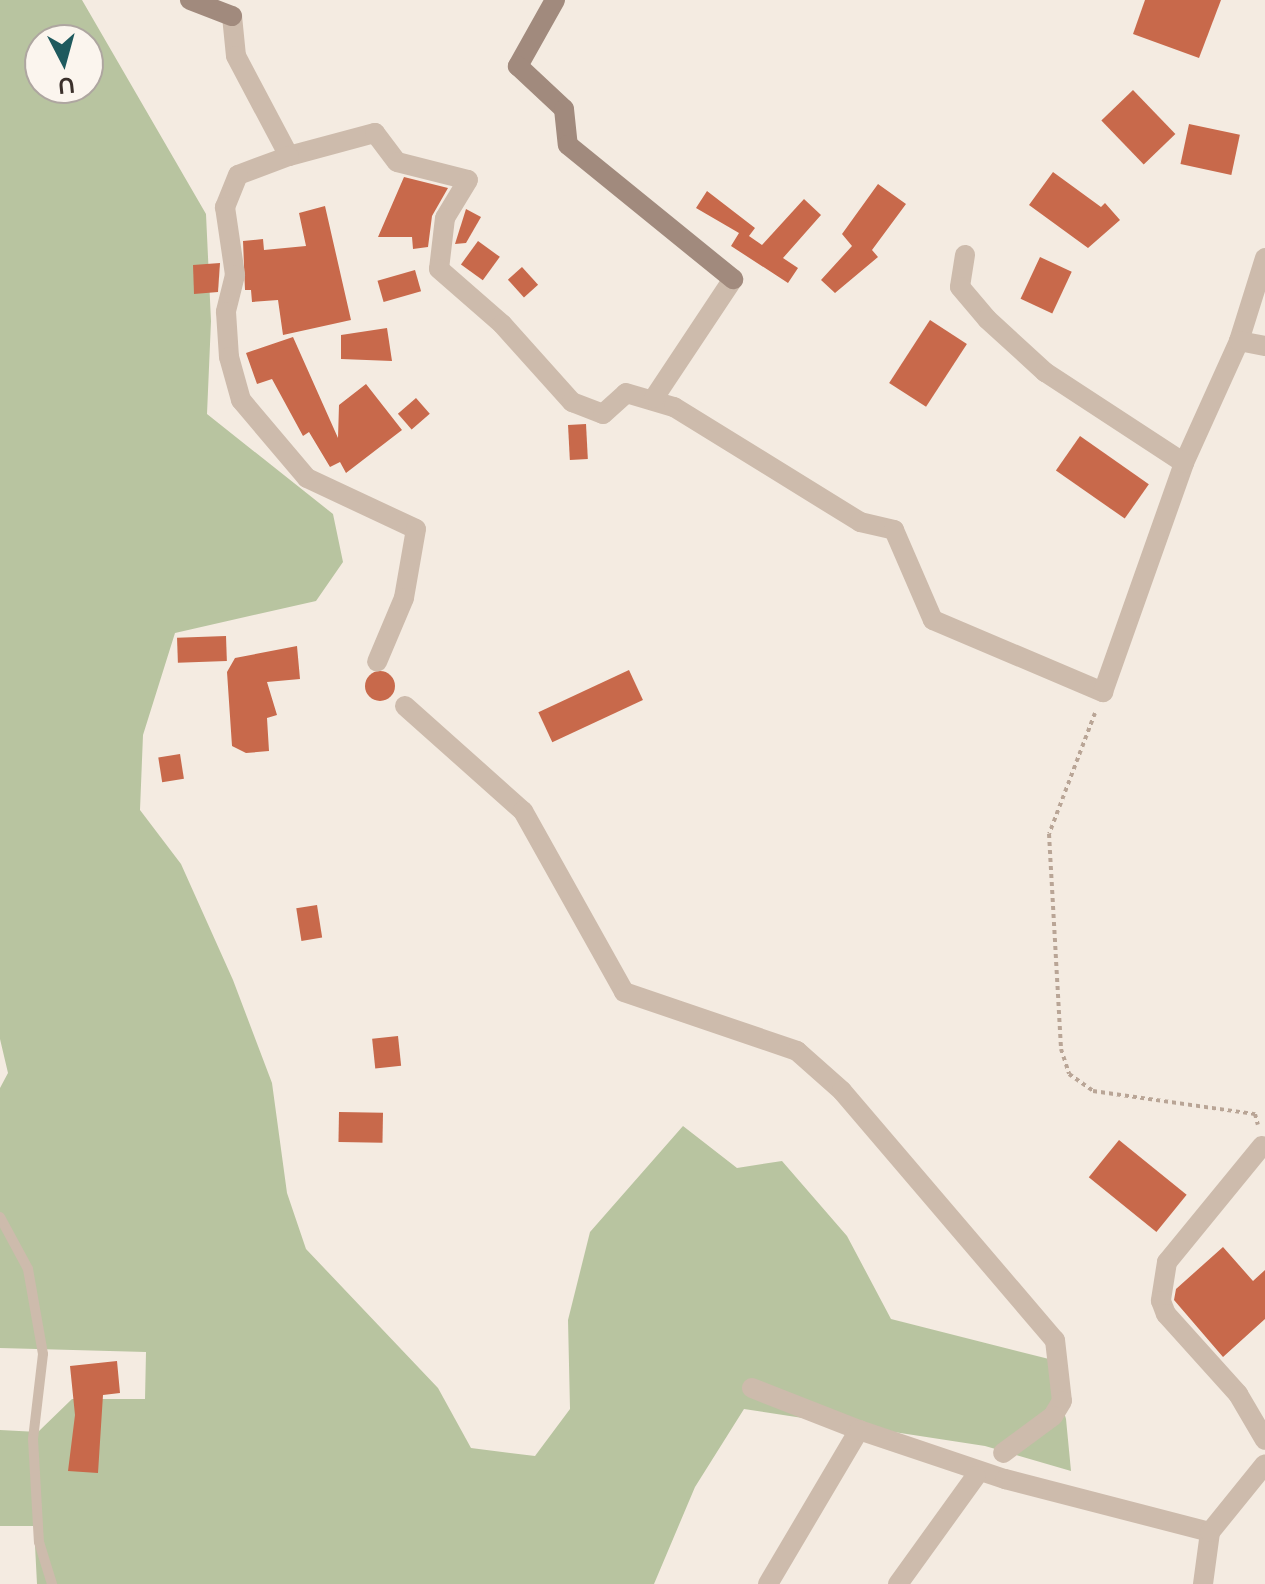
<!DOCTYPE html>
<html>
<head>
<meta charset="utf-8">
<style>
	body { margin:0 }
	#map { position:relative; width:1265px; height:1584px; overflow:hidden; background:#f4ebe1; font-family:Raleway,sans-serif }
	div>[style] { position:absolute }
	.green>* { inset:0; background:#b8c4a0 }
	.building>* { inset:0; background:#c8694b; transform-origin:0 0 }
	.round { border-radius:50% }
	.path>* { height:4px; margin-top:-2px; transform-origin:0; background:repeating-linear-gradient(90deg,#b9a596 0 4px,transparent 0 8px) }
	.lane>* { height:10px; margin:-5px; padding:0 5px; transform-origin:5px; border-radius:5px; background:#cdbbac }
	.street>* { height:20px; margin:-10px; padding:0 10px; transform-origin:10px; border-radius:10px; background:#cdbbac }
	.secondary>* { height:20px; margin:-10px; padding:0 10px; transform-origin:10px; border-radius:10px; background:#a18a7d }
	span { translate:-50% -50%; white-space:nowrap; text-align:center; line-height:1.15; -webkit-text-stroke:7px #fbf5ee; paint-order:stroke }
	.north { position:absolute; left:24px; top:24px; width:80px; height:80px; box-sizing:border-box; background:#fbf5ee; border:2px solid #aea6a0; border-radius:50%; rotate:174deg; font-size:22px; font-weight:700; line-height:32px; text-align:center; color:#3b302b }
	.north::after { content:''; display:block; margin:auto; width:28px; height:36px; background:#1f5a5e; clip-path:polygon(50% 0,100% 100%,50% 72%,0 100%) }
</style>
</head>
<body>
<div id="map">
	<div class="green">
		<div style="clip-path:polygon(evenodd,0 0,82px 0,206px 214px,211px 321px,207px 414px,333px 514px,343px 562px,316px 601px,175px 633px,143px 735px,140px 810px,181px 864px,233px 980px,272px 1083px,287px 1193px,306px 1249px,438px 1388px,471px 1448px,535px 1456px,570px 1409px,568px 1320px,590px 1232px,683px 1126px,737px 1168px,782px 1161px,847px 1236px,891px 1319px,1049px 1359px,1066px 1419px,1071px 1471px,985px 1446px,744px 1409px,695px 1487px,654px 1584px,37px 1584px,34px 1526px,0 1526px,0 1430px,38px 1432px,72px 1399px,145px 1399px,146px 1352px,0 1348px,0 1088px,8px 1073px,0 1039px,0 0,40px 40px,88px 40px,88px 88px,40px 88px,40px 40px)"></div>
	</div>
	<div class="building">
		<div style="clip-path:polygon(1145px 0,1221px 0,1199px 58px,1133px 34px)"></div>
		<div style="left:1133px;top:90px;width:61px;height:44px;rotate:46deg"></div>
		<div style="left:1189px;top:124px;width:52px;height:41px;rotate:12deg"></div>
		<div style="clip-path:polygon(1053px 172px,1101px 207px,1105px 203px,1120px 220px,1088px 248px,1029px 205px)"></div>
		<div style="clip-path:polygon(404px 177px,448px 188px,432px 216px,428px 247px,413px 249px,412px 237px,378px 237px)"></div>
		<div style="clip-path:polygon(878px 184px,906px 204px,872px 250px,878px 257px,835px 293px,821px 280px,852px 246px,842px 234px)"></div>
		<div style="clip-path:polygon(707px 191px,755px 228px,749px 236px,762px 245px,804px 199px,821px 215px,783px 258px,798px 268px,788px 283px,731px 246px,739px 233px,696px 208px)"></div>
		<div style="clip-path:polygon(325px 206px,351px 320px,283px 335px,278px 300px,252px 302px,251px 290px,245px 290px,243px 241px,263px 239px,264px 250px,306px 246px,299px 213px)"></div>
		<div style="clip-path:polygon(466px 209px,481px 217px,466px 243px,455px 244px)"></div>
		<div style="left:478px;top:241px;width:27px;height:29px;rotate:36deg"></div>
		<div style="left:1040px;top:257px;width:35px;height:46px;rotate:25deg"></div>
		<div style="clip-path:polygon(220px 263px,218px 292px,194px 294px,193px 265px)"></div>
		<div style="left:522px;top:267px;width:24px;height:19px;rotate:48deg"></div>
		<div style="left:415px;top:270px;width:22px;height:39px;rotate:74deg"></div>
		<div style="left:930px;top:320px;width:44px;height:75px;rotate:33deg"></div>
		<div style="clip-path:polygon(387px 328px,392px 361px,341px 359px,341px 335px)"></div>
		<div style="clip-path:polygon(293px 337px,338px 438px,339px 405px,366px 384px,402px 430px,346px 473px,340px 462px,330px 467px,309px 432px,303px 436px,272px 379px,257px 384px,246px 353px)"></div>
		<div style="left:416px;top:398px;width:21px;height:24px;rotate:49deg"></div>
		<div style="left:586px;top:424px;width:35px;height:18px;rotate:87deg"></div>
		<div style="left:1080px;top:436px;width:84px;height:42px;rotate:35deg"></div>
		<div style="left:226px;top:636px;width:25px;height:49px;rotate:88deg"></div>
		<div style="clip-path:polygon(297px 646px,300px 679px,267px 682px,277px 715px,267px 718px,269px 751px,246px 753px,232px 746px,227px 672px,235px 658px)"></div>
		<div style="left:629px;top:670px;width:33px;height:100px;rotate:65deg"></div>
		<div class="round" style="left:365px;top:671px;width:30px;height:30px"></div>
		<div style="left:180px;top:754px;width:25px;height:22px;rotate:81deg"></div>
		<div style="left:317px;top:905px;width:33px;height:21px;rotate:81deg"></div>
		<div style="left:398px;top:1036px;width:30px;height:26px;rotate:84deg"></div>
		<div style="left:339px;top:1112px;width:44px;height:30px;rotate:1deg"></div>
		<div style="left:1119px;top:1140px;width:87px;height:48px;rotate:39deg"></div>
		<div style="clip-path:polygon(1223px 1247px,1253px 1281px,1265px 1270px,1265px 1319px,1223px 1357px,1174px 1300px,1176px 1289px)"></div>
		<div style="clip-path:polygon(117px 1361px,120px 1393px,103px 1395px,98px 1473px,68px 1471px,75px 1415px,70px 1366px)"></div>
	</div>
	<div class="path">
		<div style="left:1095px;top:713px;width:129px;rotate:110.8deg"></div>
		<div style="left:1049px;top:834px;width:215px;rotate:86.8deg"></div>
		<div style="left:1061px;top:1049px;width:26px;rotate:72deg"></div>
		<div style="left:1069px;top:1074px;width:29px;rotate:35deg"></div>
		<div style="left:1093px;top:1091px;width:164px;rotate:8.1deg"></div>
		<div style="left:1255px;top:1114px;width:11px;rotate:75deg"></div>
	</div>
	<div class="lane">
		<div style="left:0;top:1217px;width:59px;rotate:61.7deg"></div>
		<div style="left:28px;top:1269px;width:86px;rotate:80deg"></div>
		<div style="left:43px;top:1354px;width:86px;rotate:96.7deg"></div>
		<div style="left:33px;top:1439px;width:103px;rotate:86.7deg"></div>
		<div style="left:39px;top:1542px;width:44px;rotate:72.8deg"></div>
	</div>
	<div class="street">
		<div style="left:232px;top:16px;width:40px;rotate:84.3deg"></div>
		<div style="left:236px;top:56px;width:113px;rotate:62.1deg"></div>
		<div style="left:289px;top:156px;width:89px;rotate:-15deg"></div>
		<div style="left:375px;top:133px;width:36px;rotate:53deg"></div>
		<div style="left:397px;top:162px;width:73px;rotate:14.2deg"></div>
		<div style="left:468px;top:180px;width:44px;rotate:121.2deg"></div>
		<div style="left:445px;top:218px;width:51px;rotate:96.7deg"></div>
		<div style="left:439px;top:269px;width:84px;rotate:41.1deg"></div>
		<div style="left:502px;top:324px;width:105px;rotate:48.1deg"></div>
		<div style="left:572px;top:402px;width:33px;rotate:21deg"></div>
		<div style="left:603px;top:414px;width:31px;rotate:-42deg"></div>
		<div style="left:626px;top:393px;width:50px;rotate:16.3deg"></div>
		<div style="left:674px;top:407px;width:219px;rotate:31.7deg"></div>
		<div style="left:860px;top:522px;width:35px;rotate:13deg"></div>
		<div style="left:894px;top:530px;width:98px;rotate:66.6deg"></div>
		<div style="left:933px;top:620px;width:185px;rotate:23deg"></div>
		<div style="left:1103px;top:692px;width:243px;rotate:-70.5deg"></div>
		<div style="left:1184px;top:463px;width:134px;rotate:-65.7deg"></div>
		<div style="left:289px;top:156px;width:54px;rotate:159.6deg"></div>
		<div style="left:238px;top:175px;width:35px;rotate:112deg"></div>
		<div style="left:225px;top:207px;width:69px;rotate:81.6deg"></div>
		<div style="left:235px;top:275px;width:38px;rotate:104deg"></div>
		<div style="left:226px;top:312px;width:45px;rotate:86.2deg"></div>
		<div style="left:229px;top:357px;width:45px;rotate:74.4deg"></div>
		<div style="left:241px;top:400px;width:102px;rotate:49.8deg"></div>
		<div style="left:307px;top:478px;width:120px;rotate:25.1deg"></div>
		<div style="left:416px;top:529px;width:70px;rotate:99.9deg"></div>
		<div style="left:404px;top:598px;width:69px;rotate:112.9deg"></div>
		<div style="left:965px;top:255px;width:32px;rotate:99deg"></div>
		<div style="left:960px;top:287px;width:42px;rotate:49.8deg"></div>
		<div style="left:987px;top:319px;width:79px;rotate:42.4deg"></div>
		<div style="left:1045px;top:372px;width:166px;rotate:33.2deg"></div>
		<div style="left:1265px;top:258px;width:87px;rotate:107.4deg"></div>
		<div style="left:1239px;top:341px;width:26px;rotate:11deg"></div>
		<div style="left:654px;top:398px;width:143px;rotate:-56.4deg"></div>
		<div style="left:405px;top:706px;width:158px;rotate:41.7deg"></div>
		<div style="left:523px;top:811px;width:207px;rotate:60.8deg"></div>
		<div style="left:624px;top:992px;width:183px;rotate:18.8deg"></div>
		<div style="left:797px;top:1051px;width:60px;rotate:41.6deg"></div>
		<div style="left:842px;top:1091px;width:328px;rotate:49.5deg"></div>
		<div style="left:1055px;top:1340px;width:61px;rotate:83.5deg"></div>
		<div style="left:1062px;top:1401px;width:17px;rotate:121deg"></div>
		<div style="left:1053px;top:1416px;width:62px;rotate:143.5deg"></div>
		<div style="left:1262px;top:1146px;width:150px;rotate:129.3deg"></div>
		<div style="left:1167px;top:1262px;width:39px;rotate:99deg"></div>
		<div style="left:1161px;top:1301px;width:14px;rotate:69deg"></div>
		<div style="left:1166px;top:1314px;width:108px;rotate:48deg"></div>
		<div style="left:1238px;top:1394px;width:53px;rotate:59.6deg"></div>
		<div style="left:752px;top:1388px;width:115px;rotate:21.4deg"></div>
		<div style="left:768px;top:1584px;width:179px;rotate:-59.4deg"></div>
		<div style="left:859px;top:1430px;width:154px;rotate:18.6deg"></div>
		<div style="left:1005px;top:1479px;width:212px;rotate:14.5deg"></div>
		<div style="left:898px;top:1584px;width:133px;rotate:-54.2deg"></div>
		<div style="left:1203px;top:1584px;width:52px;rotate:-82.3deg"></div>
		<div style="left:1210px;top:1532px;width:87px;rotate:-51deg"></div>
	</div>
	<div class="secondary">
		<div style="left:190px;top:0;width:45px;rotate:20.9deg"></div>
		<div style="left:555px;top:0;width:76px;rotate:119.3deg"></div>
		<div style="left:518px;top:66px;width:63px;rotate:43.1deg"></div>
		<div style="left:564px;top:109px;width:36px;rotate:84deg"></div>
		<div style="left:568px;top:145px;width:213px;rotate:39.1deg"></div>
	</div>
	<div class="north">U</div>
</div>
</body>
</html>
